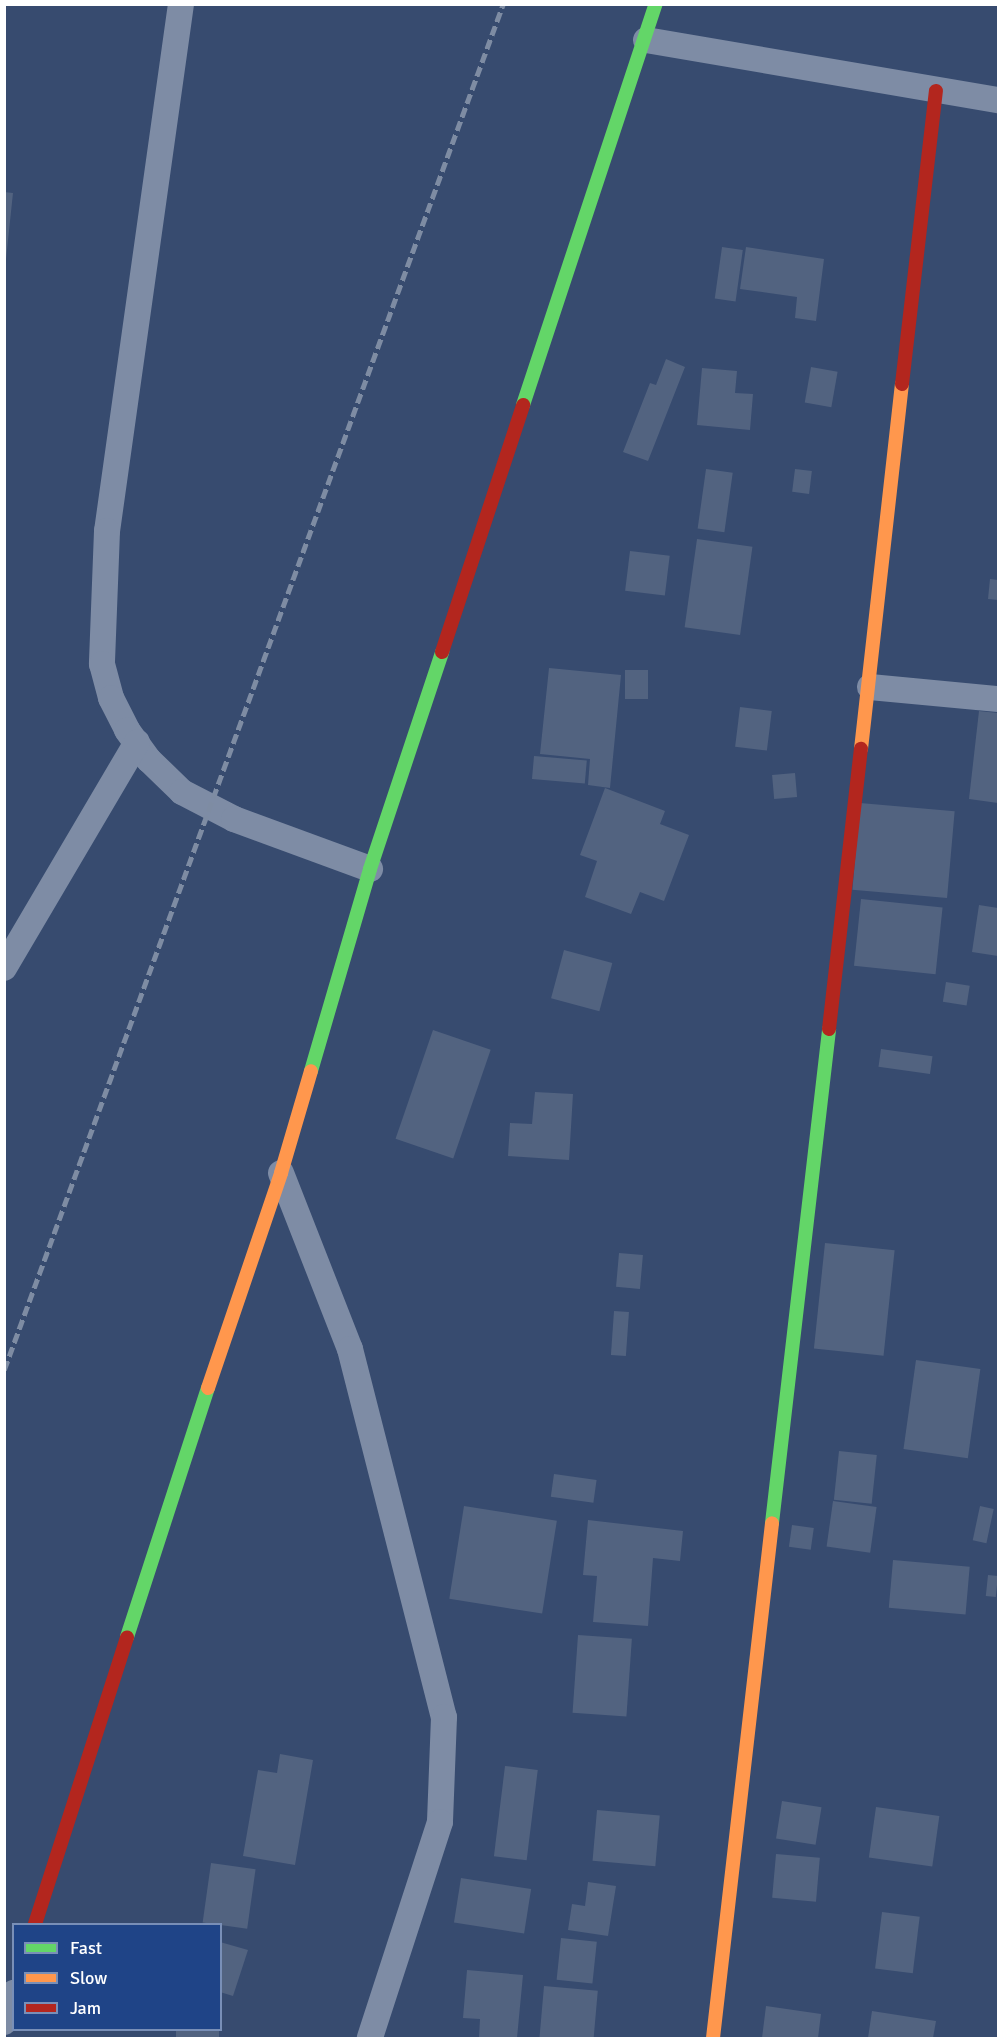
<!DOCTYPE html>
<html>
<head>
<meta charset="utf-8">
<style>
	body { margin:0 }
	#map { position:relative; width:1003px; height:2043px; overflow:hidden; background:#374b6f; font-family:Signika,sans-serif }
	div>[style] { position:absolute }
	.building>* { inset:0; background:#526380; transform-origin:0 0 }
	.street>* { height:26px; margin:-13px; padding:0 13px; transform-origin:13px; border-radius:13px; background:#7e8ca5 }
	.fast>* { height:14px; margin:-7px; padding:0 7px; transform-origin:7px; border-radius:7px; background:#63d668 }
	.slow>* { height:14px; margin:-7px; padding:0 7px; transform-origin:7px; border-radius:7px; background:#ff974d }
	.jam>* { height:14px; margin:-7px; padding:0 7px; transform-origin:7px; border-radius:7px; background:#b3261e }
	.rail>* { height:4.5px; margin-top:-2.25px; transform-origin:0; background:repeating-linear-gradient(90deg,#7e8ca3 0 10px,transparent 0 14.5px) }
	span { translate:-50% -50%; white-space:nowrap; text-align:center; line-height:1.15; -webkit-text-stroke:4.5px #1f4487; paint-order:stroke }
	.frame { position:absolute; inset:0; border:6px solid #fff; pointer-events:none }
	.legend { position:absolute; left:12px; top:1923px; width:210px; height:108px; box-sizing:border-box; background:#1f4487; border:2px solid #798fb7; margin:0; padding:8px 10px; list-style:none; font-size:18px; color:#fff }
	.legend li { display:flex; align-items:center; gap:12px; height:30px }
	.legend b { width:30px; border:2px solid #798fb7 }
</style>
</head>
<body>
<div id="map">
	<div class="building">
		<div style="clip-path:polygon(4px 192px,13px 193px,6px 259px,4px 259px)"></div>
		<div style="left:722px;top:247px;width:21px;height:52px;rotate:8deg"></div>
		<div style="clip-path:polygon(746px 247px,824px 259px,816px 321px,795px 318px,797px 297px,740px 289px)"></div>
		<div style="clip-path:polygon(666px 359px,685px 367px,648px 461px,623px 452px,650px 383px,656px 385px)"></div>
		<div style="left:811px;top:367px;width:27px;height:36px;rotate:10deg"></div>
		<div style="clip-path:polygon(702px 368px,737px 371px,735px 393px,753px 394px,750px 430px,697px 425px)"></div>
		<div style="left:706px;top:469px;width:27px;height:60px;rotate:8deg"></div>
		<div style="left:795px;top:469px;width:17px;height:23px;rotate:7deg"></div>
		<div style="left:697px;top:539px;width:56px;height:89px;rotate:8deg"></div>
		<div style="left:630px;top:551px;width:40px;height:40px;rotate:7deg"></div>
		<div style="clip-path:polygon(990px 579px,998px 580px,998px 600px,988px 599px)"></div>
		<div style="clip-path:polygon(549px 668px,621px 675px,610px 788px,588px 785px,590px 759px,540px 754px)"></div>
		<div style="left:625px;top:670px;width:23px;height:29px"></div>
		<div style="left:740px;top:707px;width:32px;height:40px;rotate:7deg"></div>
		<div style="clip-path:polygon(979px 711px,998px 713px,998px 803px,969px 799px)"></div>
		<div style="left:534px;top:756px;width:53px;height:23px;rotate:5deg"></div>
		<div style="left:795px;top:773px;width:24px;height:23px;rotate:85deg"></div>
		<div style="clip-path:polygon(605px 788px,665px 811px,660px 824px,689px 835px,664px 901px,640px 892px,631px 914px,585px 897px,597px 861px,580px 855px)"></div>
		<div style="left:860px;top:803px;width:95px;height:87px;rotate:5deg"></div>
		<div style="left:861px;top:899px;width:82px;height:67px;rotate:6deg"></div>
		<div style="clip-path:polygon(979px 905px,998px 908px,998px 956px,972px 952px)"></div>
		<div style="left:564px;top:950px;width:50px;height:50px;rotate:15deg"></div>
		<div style="left:946px;top:982px;width:24px;height:20px;rotate:9deg"></div>
		<div style="left:433px;top:1030px;width:61px;height:115px;rotate:19deg"></div>
		<div style="left:881px;top:1049px;width:52px;height:18px;rotate:8deg"></div>
		<div style="clip-path:polygon(535px 1092px,573px 1094px,569px 1160px,508px 1156px,510px 1123px,532px 1124px)"></div>
		<div style="left:825px;top:1243px;width:70px;height:106px;rotate:6deg"></div>
		<div style="left:619px;top:1253px;width:24px;height:34px;rotate:5deg"></div>
		<div style="left:614px;top:1311px;width:15px;height:44px;rotate:4deg"></div>
		<div style="left:916px;top:1360px;width:65px;height:90px;rotate:8deg"></div>
		<div style="left:839px;top:1451px;width:38px;height:49px;rotate:6deg"></div>
		<div style="left:554px;top:1474px;width:43px;height:23px;rotate:8deg"></div>
		<div style="left:833px;top:1501px;width:44px;height:46px;rotate:8deg"></div>
		<div style="left:464px;top:1506px;width:94px;height:94px;rotate:9deg"></div>
		<div style="left:980px;top:1506px;width:14px;height:35px;rotate:12deg"></div>
		<div style="clip-path:polygon(588px 1520px,683px 1531px,680px 1561px,653px 1558px,648px 1626px,593px 1622px,597px 1576px,583px 1575px)"></div>
		<div style="left:792px;top:1525px;width:22px;height:22px;rotate:8deg"></div>
		<div style="left:893px;top:1560px;width:77px;height:48px;rotate:5deg"></div>
		<div style="left:988px;top:1575px;width:10px;height:21px;rotate:6deg"></div>
		<div style="left:578px;top:1635px;width:54px;height:78px;rotate:4deg"></div>
		<div style="clip-path:polygon(280px 1754px,313px 1760px,295px 1865px,243px 1856px,258px 1770px,277px 1773px)"></div>
		<div style="left:505px;top:1766px;width:33px;height:91px;rotate:7deg"></div>
		<div style="left:782px;top:1801px;width:40px;height:38px;rotate:9deg"></div>
		<div style="left:876px;top:1807px;width:64px;height:51px;rotate:8deg"></div>
		<div style="left:597px;top:1810px;width:63px;height:51px;rotate:5deg"></div>
		<div style="left:776px;top:1854px;width:44px;height:44px;rotate:5deg"></div>
		<div style="left:211px;top:1863px;width:45px;height:60px;rotate:8deg"></div>
		<div style="left:461px;top:1878px;width:71px;height:45px;rotate:9deg"></div>
		<div style="clip-path:polygon(588px 1882px,616px 1886px,608px 1936px,568px 1930px,572px 1904px,585px 1906px)"></div>
		<div style="left:882px;top:1912px;width:38px;height:57px;rotate:7deg"></div>
		<div style="left:561px;top:1938px;width:36px;height:42px;rotate:6deg"></div>
		<div style="clip-path:polygon(220px 1942px,248px 1950px,233px 1996px,220px 1992px)"></div>
		<div style="clip-path:polygon(467px 1970px,523px 1975px,517px 2038px,479px 2038px,480px 2019px,463px 2018px)"></div>
		<div style="left:544px;top:1986px;width:54px;height:52px;rotate:5deg"></div>
		<div style="clip-path:polygon(766px 2006px,821px 2014px,818px 2038px,762px 2038px)"></div>
		<div style="clip-path:polygon(872px 2011px,936px 2021px,933px 2038px,868px 2038px)"></div>
		<div style="left:176px;top:2030px;width:43px;height:9px"></div>
	</div>
	<div class="street">
		<div style="left:181px;top:4px;width:532px;rotate:97.99deg"></div>
		<div style="left:107px;top:531px;width:133px;rotate:92.2deg"></div>
		<div style="left:102px;top:664px;width:35px;rotate:75deg"></div>
		<div style="left:111px;top:698px;width:36px;rotate:63deg"></div>
		<div style="left:127px;top:730px;width:37px;rotate:54deg"></div>
		<div style="left:149px;top:760px;width:46px;rotate:44.1deg"></div>
		<div style="left:182px;top:792px;width:59px;rotate:27.4deg"></div>
		<div style="left:234px;top:819px;width:145px;rotate:20.2deg"></div>
		<div style="left:646px;top:40px;width:357px;rotate:9.7deg"></div>
		<div style="left:870px;top:687px;width:129px;rotate:5.4deg"></div>
		<div style="left:4px;top:968px;width:262px;rotate:-59.5deg"></div>
		<div style="left:281px;top:1173px;width:189px;rotate:68.6deg"></div>
		<div style="left:350px;top:1349px;width:380px;rotate:75.7deg"></div>
		<div style="left:444px;top:1717px;width:105px;rotate:92.2deg"></div>
		<div style="left:440px;top:1822px;width:227px;rotate:108deg"></div>
		<div style="left:4px;top:2022px;width:31px;rotate:-71deg"></div>
	</div>
	<div class="fast">
		<div style="left:523px;top:405px;width:422px;rotate:-71.7deg"></div>
		<div style="left:311px;top:1071px;width:210px;rotate:-73.7deg"></div>
		<div style="left:370px;top:869px;width:229px;rotate:-71.6deg"></div>
		<div style="left:772px;top:1523px;width:497px;rotate:-83.4deg"></div>
		<div style="left:127px;top:1637px;width:262px;rotate:-72deg"></div>
	</div>
	<div class="slow">
		<div style="left:861px;top:749px;width:367px;rotate:-83.6deg"></div>
		<div style="left:208px;top:1388px;width:227px;rotate:-71.2deg"></div>
		<div style="left:281px;top:1173px;width:106px;rotate:-73.6deg"></div>
		<div style="left:713px;top:2038px;width:518px;rotate:-83.46deg"></div>
	</div>
	<div class="jam">
		<div style="left:902px;top:384px;width:295px;rotate:-83.4deg"></div>
		<div style="left:442px;top:652px;width:260px;rotate:-71.8deg"></div>
		<div style="left:829px;top:1029px;width:282px;rotate:-83.5deg"></div>
		<div style="left:35px;top:1924px;width:301px;rotate:-72.2deg"></div>
	</div>
	<div class="rail">
		<div style="left:4px;top:1370px;width:1454px;rotate:-69.93deg"></div>
	</div>
	<div class="frame"></div>
	<ul class="legend">
	<li><b style="height:8px;background:#63d668"></b>Fast</li>
	<li><b style="height:8px;background:#ff974d"></b>Slow</li>
	<li><b style="height:8px;background:#b3261e"></b>Jam</li>
	</ul>
</div>
</body>
</html>
